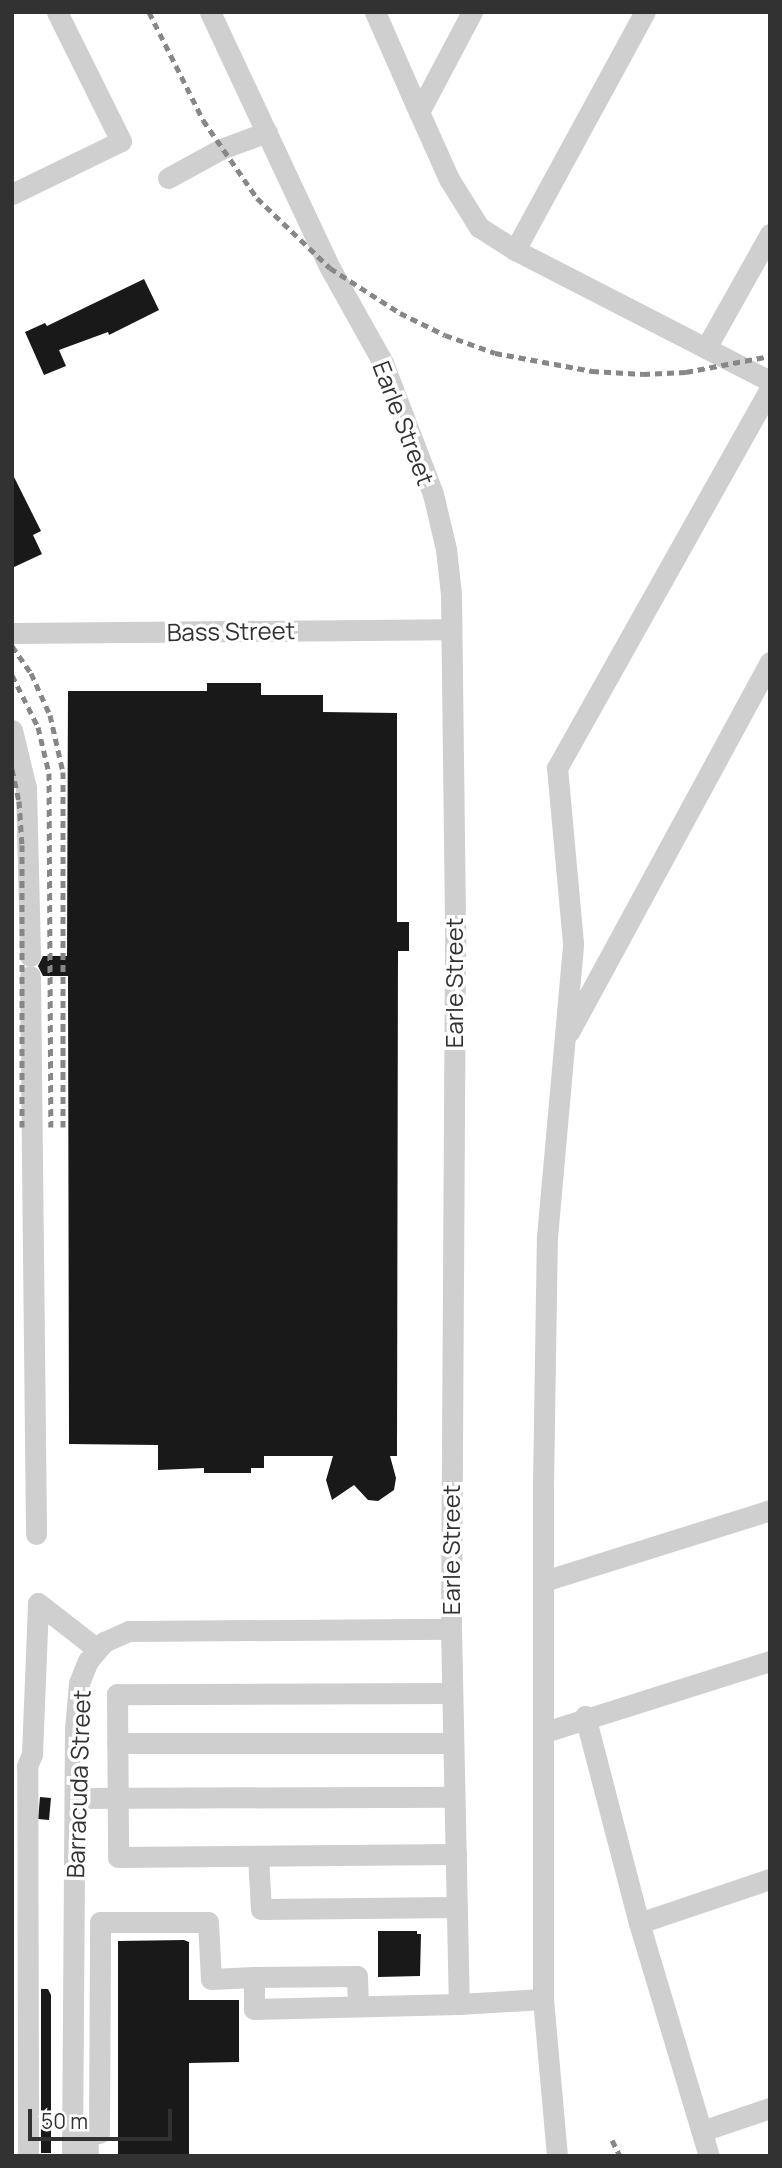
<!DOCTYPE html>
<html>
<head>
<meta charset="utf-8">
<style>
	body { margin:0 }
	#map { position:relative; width:782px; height:2168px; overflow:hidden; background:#fff; font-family:Manrope,sans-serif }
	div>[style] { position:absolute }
	.building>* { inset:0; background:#191919; transform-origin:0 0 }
	.minor>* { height:21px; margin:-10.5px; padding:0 10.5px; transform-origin:10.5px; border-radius:10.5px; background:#cfcfcf }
	.rail>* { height:5px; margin-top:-2.5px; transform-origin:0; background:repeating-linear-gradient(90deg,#878787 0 7px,transparent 0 12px) }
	span { translate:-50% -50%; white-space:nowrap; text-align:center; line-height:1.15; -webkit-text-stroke:7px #fff; paint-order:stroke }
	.street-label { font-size:24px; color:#323232 }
	.frame { position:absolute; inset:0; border:14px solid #323232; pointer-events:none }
	.scale { position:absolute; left:28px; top:2109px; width:144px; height:32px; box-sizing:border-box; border:4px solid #323232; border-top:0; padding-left:9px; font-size:21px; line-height:24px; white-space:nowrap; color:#323232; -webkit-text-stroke:5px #fff; paint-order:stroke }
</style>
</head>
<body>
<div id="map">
	<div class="building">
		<div style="clip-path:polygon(144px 279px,159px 310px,109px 335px,108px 332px,59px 350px,66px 366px,44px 375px,25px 332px,45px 323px,47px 326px)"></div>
		<div style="clip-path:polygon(12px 473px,41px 531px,33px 535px,42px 554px,12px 568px)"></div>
		<div style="clip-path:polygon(207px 683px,261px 683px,261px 695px,323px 695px,323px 712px,397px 713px,397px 922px,409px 922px,409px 951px,398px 951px,397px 1456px,390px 1456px,396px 1478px,394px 1490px,378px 1501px,368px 1500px,354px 1485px,332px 1500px,326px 1480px,333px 1456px,264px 1456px,264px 1468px,251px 1468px,251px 1473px,204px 1473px,204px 1468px,158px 1470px,158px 1445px,69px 1444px,68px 976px,43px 976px,38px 966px,43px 956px,67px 956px,68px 691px,207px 691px)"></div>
		<div style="left:40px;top:1797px;width:11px;height:22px;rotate:5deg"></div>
		<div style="clip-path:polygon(378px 1931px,417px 1931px,417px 1934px,421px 1934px,420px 1976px,378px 1977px)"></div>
		<div style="clip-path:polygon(184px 1940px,189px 1942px,189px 2000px,239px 2000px,239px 2062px,189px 2063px,189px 2156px,118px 2156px,118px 1941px)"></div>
		<div style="clip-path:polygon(41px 1989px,48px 1989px,51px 1995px,51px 2153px,41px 2153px)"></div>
	</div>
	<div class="minor">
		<div style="left:210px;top:12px;width:283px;rotate:64.9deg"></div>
		<div style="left:330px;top:268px;width:109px;rotate:60.8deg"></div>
		<div style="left:383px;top:363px;width:140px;rotate:69.1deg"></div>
		<div style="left:433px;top:494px;width:57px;rotate:76.7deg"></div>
		<div style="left:446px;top:549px;width:45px;rotate:83.7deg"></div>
		<div style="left:451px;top:594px;width:352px;rotate:89.3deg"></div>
		<div style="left:455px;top:946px;width:683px;rotate:90.34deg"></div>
		<div style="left:451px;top:1629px;width:375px;rotate:88.8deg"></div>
		<div style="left:375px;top:12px;width:109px;rotate:66.3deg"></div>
		<div style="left:419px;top:112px;width:113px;rotate:-62.1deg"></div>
		<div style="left:419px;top:112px;width:73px;rotate:65.9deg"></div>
		<div style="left:449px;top:179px;width:57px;rotate:58deg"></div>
		<div style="left:479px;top:227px;width:43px;rotate:32.6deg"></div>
		<div style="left:515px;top:250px;width:287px;rotate:27.2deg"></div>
		<div style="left:168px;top:178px;width:60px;rotate:-28.7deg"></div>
		<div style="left:221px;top:149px;width:49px;rotate:-20.3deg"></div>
		<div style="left:12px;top:194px;width:121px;rotate:-25.9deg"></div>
		<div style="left:121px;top:141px;width:144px;rotate:-116.4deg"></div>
		<div style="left:515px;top:250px;width:271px;rotate:-61.4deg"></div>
		<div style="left:706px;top:348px;width:131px;rotate:-60.7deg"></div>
		<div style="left:12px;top:633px;width:439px;rotate:-0.5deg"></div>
		<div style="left:12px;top:730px;width:60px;rotate:76.4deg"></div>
		<div style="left:26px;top:788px;width:168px;rotate:88.6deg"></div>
		<div style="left:30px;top:976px;width:558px;rotate:89.38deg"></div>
		<div style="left:569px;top:1032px;width:421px;rotate:-61.5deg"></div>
		<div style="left:544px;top:1581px;width:237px;rotate:-17.4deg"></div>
		<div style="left:452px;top:1693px;width:335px;rotate:179.8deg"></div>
		<div style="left:117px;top:1694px;width:163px;rotate:89.6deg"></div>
		<div style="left:118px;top:1857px;width:338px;rotate:-0.5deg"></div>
		<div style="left:585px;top:1716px;width:214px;rotate:75.4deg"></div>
		<div style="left:639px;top:1923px;width:243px;rotate:73.3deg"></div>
		<div style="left:545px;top:1732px;width:236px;rotate:-17.5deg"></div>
		<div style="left:117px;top:1743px;width:336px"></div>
		<div style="left:75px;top:1798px;width:379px;rotate:-0.2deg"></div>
		<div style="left:258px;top:1856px;width:53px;rotate:86.8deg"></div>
		<div style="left:261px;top:1909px;width:196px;rotate:-0.6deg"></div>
		<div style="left:639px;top:1923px;width:138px;rotate:-18.6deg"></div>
		<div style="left:543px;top:1999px;width:514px;rotate:-90deg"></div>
		<div style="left:543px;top:1485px;width:248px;rotate:-89.1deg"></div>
		<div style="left:547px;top:1237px;width:295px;rotate:-84.9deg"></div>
		<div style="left:573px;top:943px;width:176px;rotate:-95.2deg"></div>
		<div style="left:557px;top:768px;width:436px;rotate:-60.7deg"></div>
		<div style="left:358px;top:2006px;width:30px;rotate:-92deg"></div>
		<div style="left:357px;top:1976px;width:103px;rotate:179.4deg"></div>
		<div style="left:254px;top:1977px;width:32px;rotate:90deg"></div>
		<div style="left:254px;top:2009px;width:205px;rotate:-1.4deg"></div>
		<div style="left:459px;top:2004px;width:84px;rotate:-3.4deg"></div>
		<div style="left:543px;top:1999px;width:158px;rotate:84.9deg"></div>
		<div style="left:702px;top:2131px;width:72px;rotate:-18.7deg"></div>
		<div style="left:28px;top:2156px;width:390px;rotate:-90.1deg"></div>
		<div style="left:27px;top:1766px;width:13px;rotate:-67deg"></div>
		<div style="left:32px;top:1754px;width:151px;rotate:-87.7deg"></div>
		<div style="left:38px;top:1603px;width:75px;rotate:37.9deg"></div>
		<div style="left:72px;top:2156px;width:427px;rotate:-89.6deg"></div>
		<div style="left:75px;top:1729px;width:46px;rotate:-85deg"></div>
		<div style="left:79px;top:1683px;width:24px;rotate:-68deg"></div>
		<div style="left:88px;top:1661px;width:25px;rotate:-50deg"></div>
		<div style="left:104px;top:1642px;width:27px;rotate:-24deg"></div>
		<div style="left:129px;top:1631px;width:322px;rotate:-0.4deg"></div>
		<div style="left:88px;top:2156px;width:23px;rotate:-92deg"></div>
		<div style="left:87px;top:2133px;width:12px"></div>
		<div style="left:99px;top:2133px;width:211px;rotate:-89.7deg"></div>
		<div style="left:100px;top:1922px;width:108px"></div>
		<div style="left:208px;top:1922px;width:57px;rotate:87deg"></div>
		<div style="left:211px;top:1979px;width:43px;rotate:-2.7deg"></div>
	</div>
	<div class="rail">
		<div style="left:149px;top:12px;width:121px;rotate:63.4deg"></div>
		<div style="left:203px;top:120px;width:95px;rotate:55.3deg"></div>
		<div style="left:257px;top:198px;width:101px;rotate:43.8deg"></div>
		<div style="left:330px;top:268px;width:83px;rotate:32.7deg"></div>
		<div style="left:400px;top:313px;width:50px;rotate:26.1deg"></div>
		<div style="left:445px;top:335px;width:53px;rotate:19.8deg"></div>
		<div style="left:495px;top:353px;width:99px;rotate:10.5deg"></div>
		<div style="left:592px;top:371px;width:51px;rotate:3.4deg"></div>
		<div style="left:643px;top:374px;width:43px;rotate:-2.7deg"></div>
		<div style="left:686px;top:372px;width:86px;rotate:-10.8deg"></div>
		<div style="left:12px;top:646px;width:33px;rotate:55deg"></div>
		<div style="left:31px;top:673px;width:46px;rotate:65.7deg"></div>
		<div style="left:50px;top:715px;width:58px;rotate:77.2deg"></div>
		<div style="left:63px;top:772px;width:355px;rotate:90deg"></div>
		<div style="left:12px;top:675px;width:58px;rotate:63.4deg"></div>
		<div style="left:38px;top:727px;width:47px;rotate:76.6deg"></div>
		<div style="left:49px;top:773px;width:354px;rotate:89.7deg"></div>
		<div style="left:12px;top:769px;width:33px;rotate:78deg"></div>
		<div style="left:19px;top:801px;width:44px;rotate:86.1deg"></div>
		<div style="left:22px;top:845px;width:282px;rotate:90deg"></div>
		<div style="left:612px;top:2140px;width:18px;rotate:63deg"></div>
	</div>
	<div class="street-label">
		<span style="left:404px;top:423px;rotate:69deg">Earle Street</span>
		<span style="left:231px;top:631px;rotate:-1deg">Bass Street</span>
		<span style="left:454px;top:983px;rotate:-90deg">Earle Street</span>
		<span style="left:451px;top:1550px;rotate:-90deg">Earle Street</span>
		<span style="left:78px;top:1784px;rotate:-88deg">Barracuda Street</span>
	</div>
	<div class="frame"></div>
	<div class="scale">50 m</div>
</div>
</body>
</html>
